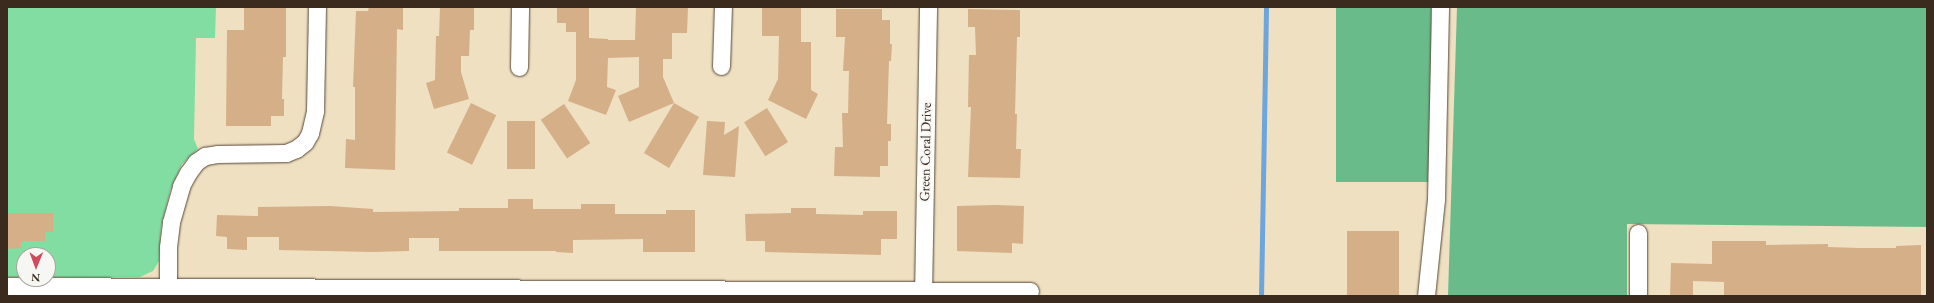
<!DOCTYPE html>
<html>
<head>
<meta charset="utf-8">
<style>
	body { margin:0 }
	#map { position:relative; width:1934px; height:303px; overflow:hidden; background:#eee0c1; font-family:"EB Garamond",serif }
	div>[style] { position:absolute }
	.green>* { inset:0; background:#82dda3 }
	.forest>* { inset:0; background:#69bc89; transform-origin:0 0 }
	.stream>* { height:5px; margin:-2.5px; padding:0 2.5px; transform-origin:2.5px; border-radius:2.5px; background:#6ea5dc }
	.building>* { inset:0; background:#d5af88; transform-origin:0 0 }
	.roads { filter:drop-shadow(0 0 1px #564536) drop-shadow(0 0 1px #564536) }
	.minor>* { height:17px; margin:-8.5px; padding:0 8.5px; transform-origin:8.5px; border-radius:8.5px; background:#fff }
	span { translate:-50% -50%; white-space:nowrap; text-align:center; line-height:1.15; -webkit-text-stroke:3.5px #f6f6f2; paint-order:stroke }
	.street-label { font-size:14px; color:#3b2a1e }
	.frame { position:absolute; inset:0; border:8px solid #3b2a1e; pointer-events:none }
	.north { position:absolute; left:16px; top:247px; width:40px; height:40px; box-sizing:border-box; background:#f6f6f2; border:1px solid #aba49d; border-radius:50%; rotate:181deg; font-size:11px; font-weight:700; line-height:16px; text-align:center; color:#3b2a1e }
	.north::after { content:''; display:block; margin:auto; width:14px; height:18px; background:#d1495b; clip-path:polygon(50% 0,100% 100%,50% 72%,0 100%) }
</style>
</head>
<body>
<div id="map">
	<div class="green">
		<div style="clip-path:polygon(7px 7px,216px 7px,215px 38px,196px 38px,194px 139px,198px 149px,182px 164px,170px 191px,161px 227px,159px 261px,153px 271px,140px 277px,48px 277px,48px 255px,24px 255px,24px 277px,7px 277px)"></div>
	</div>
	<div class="forest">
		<div style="left:1336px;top:7px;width:95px;height:175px"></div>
		<div style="clip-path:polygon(1457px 7px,1927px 7px,1927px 227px,1627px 224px,1627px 296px,1448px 296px)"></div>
	</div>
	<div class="stream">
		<div style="left:1261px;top:296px;width:289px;rotate:-89deg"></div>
	</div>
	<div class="building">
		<div style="clip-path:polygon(244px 7px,286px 7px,286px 57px,283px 57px,282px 99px,284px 99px,284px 116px,271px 116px,271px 126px,226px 126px,227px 30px,244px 30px)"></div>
		<div style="clip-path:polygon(369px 7px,403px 7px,403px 30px,397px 29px,395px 170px,345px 168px,346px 139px,355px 140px,355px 87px,353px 87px,356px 11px,368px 11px)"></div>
		<div style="clip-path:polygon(440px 7px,474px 7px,474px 30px,470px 30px,469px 56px,461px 56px,461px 72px,469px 99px,434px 109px,426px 83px,435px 80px,436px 36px,439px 36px)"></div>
		<div style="clip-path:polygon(557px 7px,589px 7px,589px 38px,608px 39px,608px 40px,635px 40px,636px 7px,688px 7px,687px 33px,672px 33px,672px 59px,663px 59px,663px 77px,674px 103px,699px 117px,669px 168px,644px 153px,674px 103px,629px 122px,618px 96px,639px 87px,639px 57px,608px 58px,607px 87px,616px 90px,606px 115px,568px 101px,576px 80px,576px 32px,566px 32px,566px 23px,557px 23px)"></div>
		<div style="clip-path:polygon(801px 7px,801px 42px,811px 42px,811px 90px,818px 94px,806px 119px,768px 100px,778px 79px,779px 36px,762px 36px,762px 8px)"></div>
		<div style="clip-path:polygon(836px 9px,882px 9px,882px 20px,890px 20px,890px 44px,892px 44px,891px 61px,889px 61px,887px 124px,891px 124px,891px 141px,888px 141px,888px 166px,880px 166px,880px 177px,834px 176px,835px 147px,843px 147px,842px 113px,848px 113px,849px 71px,843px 71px,845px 37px,836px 37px)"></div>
		<div style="clip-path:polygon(968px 9px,1020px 10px,1020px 37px,1017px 37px,1015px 114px,1017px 114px,1016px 149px,1021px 149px,1020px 178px,968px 177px,971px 107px,968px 107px,969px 55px,976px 55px,975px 27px,968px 27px)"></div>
		<div style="left:471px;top:103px;width:28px;height:55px;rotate:26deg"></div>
		<div style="left:564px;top:104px;width:47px;height:28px;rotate:56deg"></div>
		<div style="left:767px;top:108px;width:40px;height:27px;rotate:58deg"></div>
		<div style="left:535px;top:121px;width:48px;height:28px;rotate:90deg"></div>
		<div style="clip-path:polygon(707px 121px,725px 122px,724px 135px,739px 126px,735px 177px,703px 175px)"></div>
		<div style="clip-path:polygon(508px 199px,533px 199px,533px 209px,581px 209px,581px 204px,615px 204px,615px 214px,666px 214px,666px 210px,695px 210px,695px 252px,643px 252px,643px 239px,573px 240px,573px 253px,556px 252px,556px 251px,439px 251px,439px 238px,409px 238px,409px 251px,372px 252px,279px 250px,279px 237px,247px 237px,247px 250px,227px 249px,227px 237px,216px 236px,217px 215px,258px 216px,258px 207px,330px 206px,373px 209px,373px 212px,459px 211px,459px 208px,508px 208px)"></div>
		<div style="clip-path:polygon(995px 205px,1024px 206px,1023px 244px,1012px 243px,1012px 253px,957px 251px,957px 206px)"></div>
		<div style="clip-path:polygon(791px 208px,816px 208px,816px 214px,863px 215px,863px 211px,897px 211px,897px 239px,881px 239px,881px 255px,765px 252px,765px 241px,746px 241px,745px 214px,791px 213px)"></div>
		<div style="clip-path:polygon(7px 213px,53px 213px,53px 232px,45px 232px,45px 241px,21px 241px,21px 248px,7px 249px)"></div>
		<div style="left:1347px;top:231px;width:52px;height:65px"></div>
		<div style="clip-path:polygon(1712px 241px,1766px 241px,1766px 245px,1828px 244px,1828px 247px,1859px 248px,1896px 248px,1896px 246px,1921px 245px,1921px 296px,1724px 296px,1724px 282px,1693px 281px,1693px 296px,1670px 296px,1671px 263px,1712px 264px)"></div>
	</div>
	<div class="roads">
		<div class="minor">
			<div style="left:721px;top:66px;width:59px;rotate:-88.1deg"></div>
			<div style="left:519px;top:67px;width:60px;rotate:-89deg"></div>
			<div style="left:7px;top:286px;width:1023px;rotate:0.28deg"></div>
			<div style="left:168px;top:296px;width:49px;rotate:-90deg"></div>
			<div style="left:168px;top:247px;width:25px;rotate:-83deg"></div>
			<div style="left:171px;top:222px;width:37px;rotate:-74deg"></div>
			<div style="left:181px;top:186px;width:15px;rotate:-62deg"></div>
			<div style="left:188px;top:173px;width:14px;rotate:-54deg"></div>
			<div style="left:196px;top:162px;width:11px;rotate:-34deg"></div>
			<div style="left:205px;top:156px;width:12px;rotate:-9deg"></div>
			<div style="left:217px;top:154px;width:69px;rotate:-0.8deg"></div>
			<div style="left:286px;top:153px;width:11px;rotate:-22deg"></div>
			<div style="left:296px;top:149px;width:11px;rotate:-38deg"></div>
			<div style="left:305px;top:142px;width:10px;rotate:-61deg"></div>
			<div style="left:310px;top:133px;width:23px;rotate:-77deg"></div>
			<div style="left:315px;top:111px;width:104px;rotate:-88.9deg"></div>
			<div style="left:923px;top:296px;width:289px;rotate:-89deg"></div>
			<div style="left:1426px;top:296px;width:98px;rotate:-84.1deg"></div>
			<div style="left:1436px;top:199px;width:192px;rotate:-88.8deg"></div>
			<div style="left:1638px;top:296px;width:63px;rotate:-90deg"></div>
		</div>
	</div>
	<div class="street-label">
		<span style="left:925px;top:152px;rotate:-89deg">Green Coral Drive</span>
	</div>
	<div class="frame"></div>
	<div class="north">N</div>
</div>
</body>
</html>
